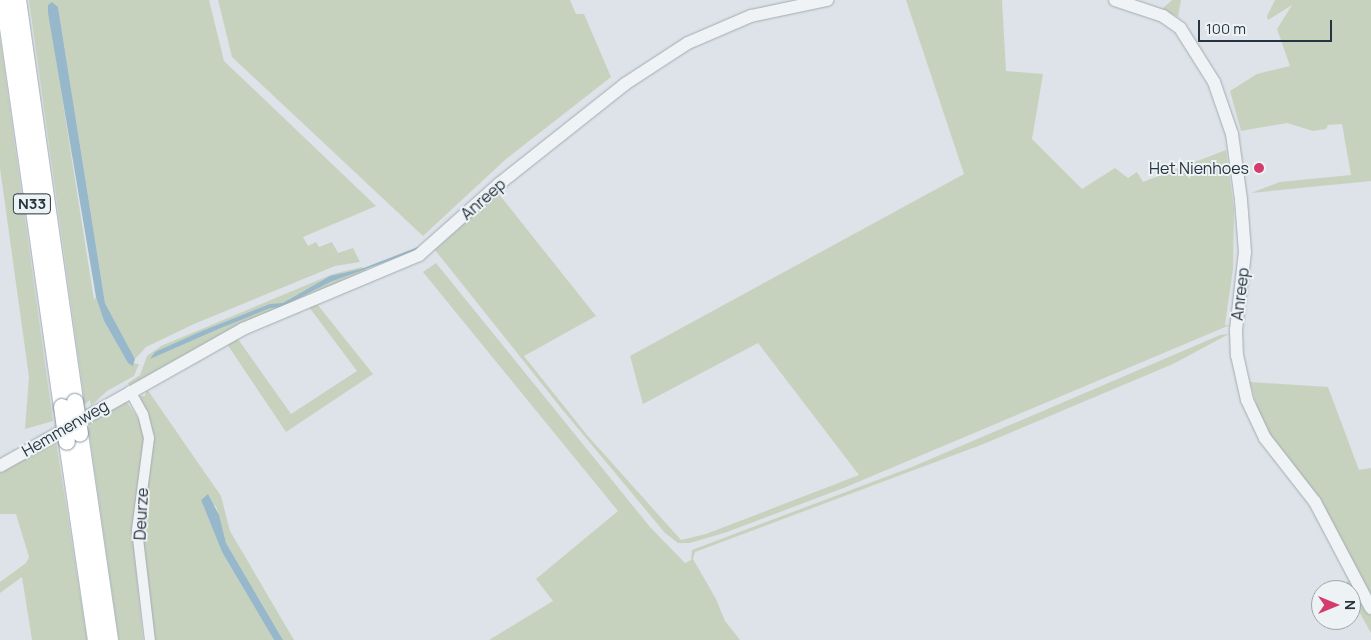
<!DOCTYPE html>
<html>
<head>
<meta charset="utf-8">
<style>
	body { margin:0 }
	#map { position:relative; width:1371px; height:640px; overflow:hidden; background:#dde3e8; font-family:Manrope,sans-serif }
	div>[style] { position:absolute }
	.green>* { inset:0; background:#c7d2be }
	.water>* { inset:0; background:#97b8ca }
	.roads { filter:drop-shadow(0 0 1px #a2abb2) drop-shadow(0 0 1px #a2abb2) }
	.minor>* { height:10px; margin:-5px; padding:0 5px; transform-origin:5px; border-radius:5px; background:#f0f3f6 }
	.tertiary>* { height:12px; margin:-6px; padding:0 6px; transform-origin:6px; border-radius:6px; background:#f0f3f6 }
	.trunk>* { height:16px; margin:-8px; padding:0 8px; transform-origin:8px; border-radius:8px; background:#fff }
	.bridges { filter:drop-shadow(0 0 1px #84949f) drop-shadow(0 0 1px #84949f) }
	.trunk-bridge>* { height:16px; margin:-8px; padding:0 8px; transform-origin:8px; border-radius:8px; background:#fff }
	.dots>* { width:14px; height:14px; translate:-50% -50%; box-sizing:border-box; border:2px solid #edf2f5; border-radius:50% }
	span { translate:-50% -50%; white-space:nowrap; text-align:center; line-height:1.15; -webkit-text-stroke:4px #edf2f5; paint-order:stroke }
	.shield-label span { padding:1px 4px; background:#edf2f5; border:1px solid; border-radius:4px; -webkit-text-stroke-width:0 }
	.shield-label { font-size:15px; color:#26343f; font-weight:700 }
	.poi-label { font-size:16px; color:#26343f }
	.right { translate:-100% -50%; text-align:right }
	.street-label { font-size:16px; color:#26343f }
	.north { position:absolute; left:1311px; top:580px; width:50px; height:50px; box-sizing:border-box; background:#edf2f5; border:1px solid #9da6ac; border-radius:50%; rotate:90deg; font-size:14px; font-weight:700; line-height:20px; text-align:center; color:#26343f }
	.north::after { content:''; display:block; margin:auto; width:18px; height:22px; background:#d33c6d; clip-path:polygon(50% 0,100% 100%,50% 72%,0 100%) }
	.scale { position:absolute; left:1198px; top:20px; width:134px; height:22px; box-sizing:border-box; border:2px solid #26343f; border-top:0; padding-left:6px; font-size:15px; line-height:18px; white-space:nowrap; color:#26343f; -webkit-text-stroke:4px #edf2f5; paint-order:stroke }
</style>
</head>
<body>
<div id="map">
	<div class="green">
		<div style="clip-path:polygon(29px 0,209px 0,224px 61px,376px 206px,303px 237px,308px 246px,316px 242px,319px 247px,332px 242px,338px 253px,353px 248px,360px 262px,335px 266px,194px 324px,146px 347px,135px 359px,105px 303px,58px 7px,48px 8px,94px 300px,96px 297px,104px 321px,128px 363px,139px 364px,134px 376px,107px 391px,91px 406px,93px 418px,126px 401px,142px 424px,144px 439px,132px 528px,143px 640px,119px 640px,86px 409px,91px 406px,90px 400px,85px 404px)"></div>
		<div style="clip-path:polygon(218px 0,570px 0,576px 14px,584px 14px,611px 77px,506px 159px,423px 236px,232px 57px)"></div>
		<div style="clip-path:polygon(906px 0,1002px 0,1006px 71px,1043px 74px,1032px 139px,1082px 189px,1115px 168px,1128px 178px,1137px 172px,1143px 182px,1226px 150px,1234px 209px,1233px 269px,1225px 325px,1230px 325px,846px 487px,727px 532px,690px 543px,678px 543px,665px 533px,561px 408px,435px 250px,498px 193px,596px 316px,524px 356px,587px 435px,681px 540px,706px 534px,859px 475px,758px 343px,643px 404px,630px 356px,964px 174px)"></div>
		<div style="clip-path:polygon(1172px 0,1181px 0,1178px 17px,1162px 9px)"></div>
		<div style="clip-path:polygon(1275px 0,1371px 0,1371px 181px,1251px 193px,1280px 182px,1351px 175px,1342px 124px,1328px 125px,1326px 129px,1313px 131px,1287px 123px,1241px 131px,1230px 91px,1257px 74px,1290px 66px,1277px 29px,1292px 5px,1268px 20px,1267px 16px)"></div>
		<div style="clip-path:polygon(0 39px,53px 421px,25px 429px,29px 377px,0 168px)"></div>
		<div style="clip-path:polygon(436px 263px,650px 527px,685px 563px,691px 560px,692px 550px,912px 467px,1220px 335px,1229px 334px,1173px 364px,981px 445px,695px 552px,693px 559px,716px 599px,725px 621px,740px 640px,489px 640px,553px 601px,536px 579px,618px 511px,423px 272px)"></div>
		<div style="clip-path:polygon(362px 267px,367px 271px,218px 336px,130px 386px,128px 383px,140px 375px,147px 356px,161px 346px,333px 274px)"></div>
		<div style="clip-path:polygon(317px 304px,373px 374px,286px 432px,227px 344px,238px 339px,291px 414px,357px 371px,309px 307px)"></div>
		<div style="clip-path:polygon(1250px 382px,1328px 387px,1359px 470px,1371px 468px,1371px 599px,1261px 421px)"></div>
		<div style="clip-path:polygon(147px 389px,221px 496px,230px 531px,294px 640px,283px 640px,226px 543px,216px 506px,201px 500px,222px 552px,274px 640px,153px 640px,140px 530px,149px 469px,140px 396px,145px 396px)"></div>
		<div style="clip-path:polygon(56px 441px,87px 640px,32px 640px,22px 577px,0 593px,0 582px,26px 563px,29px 557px,16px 514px,0 514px,0 472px)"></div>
		<div style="clip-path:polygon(1351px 579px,1371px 616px,1371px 633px,1351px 597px,1351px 590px,1344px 584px)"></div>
	</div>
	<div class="water">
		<div style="clip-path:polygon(52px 2px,58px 7px,105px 303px,135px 359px,133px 366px,128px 363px,104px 321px,96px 297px,48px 13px,48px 5px)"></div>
		<div style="clip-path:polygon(418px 247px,421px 249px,330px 282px,281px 307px,270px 308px,216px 330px,150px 359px,155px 352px,202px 331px,270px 304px,283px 303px,330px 276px,361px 269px)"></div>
		<div style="clip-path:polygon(208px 494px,219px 515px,226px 543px,283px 640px,274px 640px,222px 552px,201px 500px)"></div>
	</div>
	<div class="roads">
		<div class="minor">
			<div style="left:130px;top:391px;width:26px;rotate:61deg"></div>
			<div style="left:143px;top:414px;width:25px;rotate:76deg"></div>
			<div style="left:149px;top:438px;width:93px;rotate:97.4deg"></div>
			<div style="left:137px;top:530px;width:111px;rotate:83.3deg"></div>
		</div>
		<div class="tertiary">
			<div style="left:1115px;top:0;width:51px;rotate:18.4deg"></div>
			<div style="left:1163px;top:16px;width:21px;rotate:35deg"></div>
			<div style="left:1180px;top:28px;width:64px;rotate:57.8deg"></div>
			<div style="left:1214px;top:82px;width:55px;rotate:70.9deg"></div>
			<div style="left:1232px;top:134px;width:67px;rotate:82.2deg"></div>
			<div style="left:1241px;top:200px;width:52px;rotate:85.6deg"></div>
			<div style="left:1245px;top:252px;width:79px;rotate:96.6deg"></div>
			<div style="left:1236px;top:330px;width:25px;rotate:88deg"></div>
			<div style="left:1237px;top:355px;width:46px;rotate:77.5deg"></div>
			<div style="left:1247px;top:400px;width:42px;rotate:64.7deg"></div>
			<div style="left:1265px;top:438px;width:81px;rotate:52deg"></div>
			<div style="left:1315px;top:502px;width:120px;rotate:62.2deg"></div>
			<div style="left:0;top:466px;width:279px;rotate:-29.4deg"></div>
			<div style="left:243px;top:329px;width:191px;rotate:-22.8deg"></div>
			<div style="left:419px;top:255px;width:107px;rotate:-41.6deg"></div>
			<div style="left:499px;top:184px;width:161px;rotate:-38.4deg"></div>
			<div style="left:625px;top:84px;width:75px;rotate:-33.1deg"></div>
			<div style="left:688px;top:43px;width:69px;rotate:-23.2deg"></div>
			<div style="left:751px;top:16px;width:78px;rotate:-11.9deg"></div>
		</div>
		<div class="trunk">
			<div style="left:4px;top:0;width:411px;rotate:81.9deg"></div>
			<div style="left:18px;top:0;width:406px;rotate:81.9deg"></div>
			<div style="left:80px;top:434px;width:208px;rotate:81.7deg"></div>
			<div style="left:67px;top:442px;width:200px;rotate:81.7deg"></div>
		</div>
	</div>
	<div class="bridges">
		<div class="trunk-bridge">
			<div style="left:75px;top:402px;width:32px;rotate:81deg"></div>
			<div style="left:62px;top:407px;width:35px;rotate:82deg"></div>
		</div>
	</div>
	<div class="dots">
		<div style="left:1259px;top:168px;background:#d33c6d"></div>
	</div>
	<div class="shield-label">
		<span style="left:32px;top:204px">N33</span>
	</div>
	<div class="poi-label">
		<span class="right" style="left:1249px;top:168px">Het Nienhoes</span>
	</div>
	<div class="street-label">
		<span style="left:483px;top:199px;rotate:-41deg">Anreep</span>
		<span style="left:1240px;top:294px;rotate:-83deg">Anreep</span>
		<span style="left:65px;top:428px;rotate:-30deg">Hemmenweg</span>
		<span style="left:141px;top:514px;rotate:-87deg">Deurze</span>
	</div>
	<div class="north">N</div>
	<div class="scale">100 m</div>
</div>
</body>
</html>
